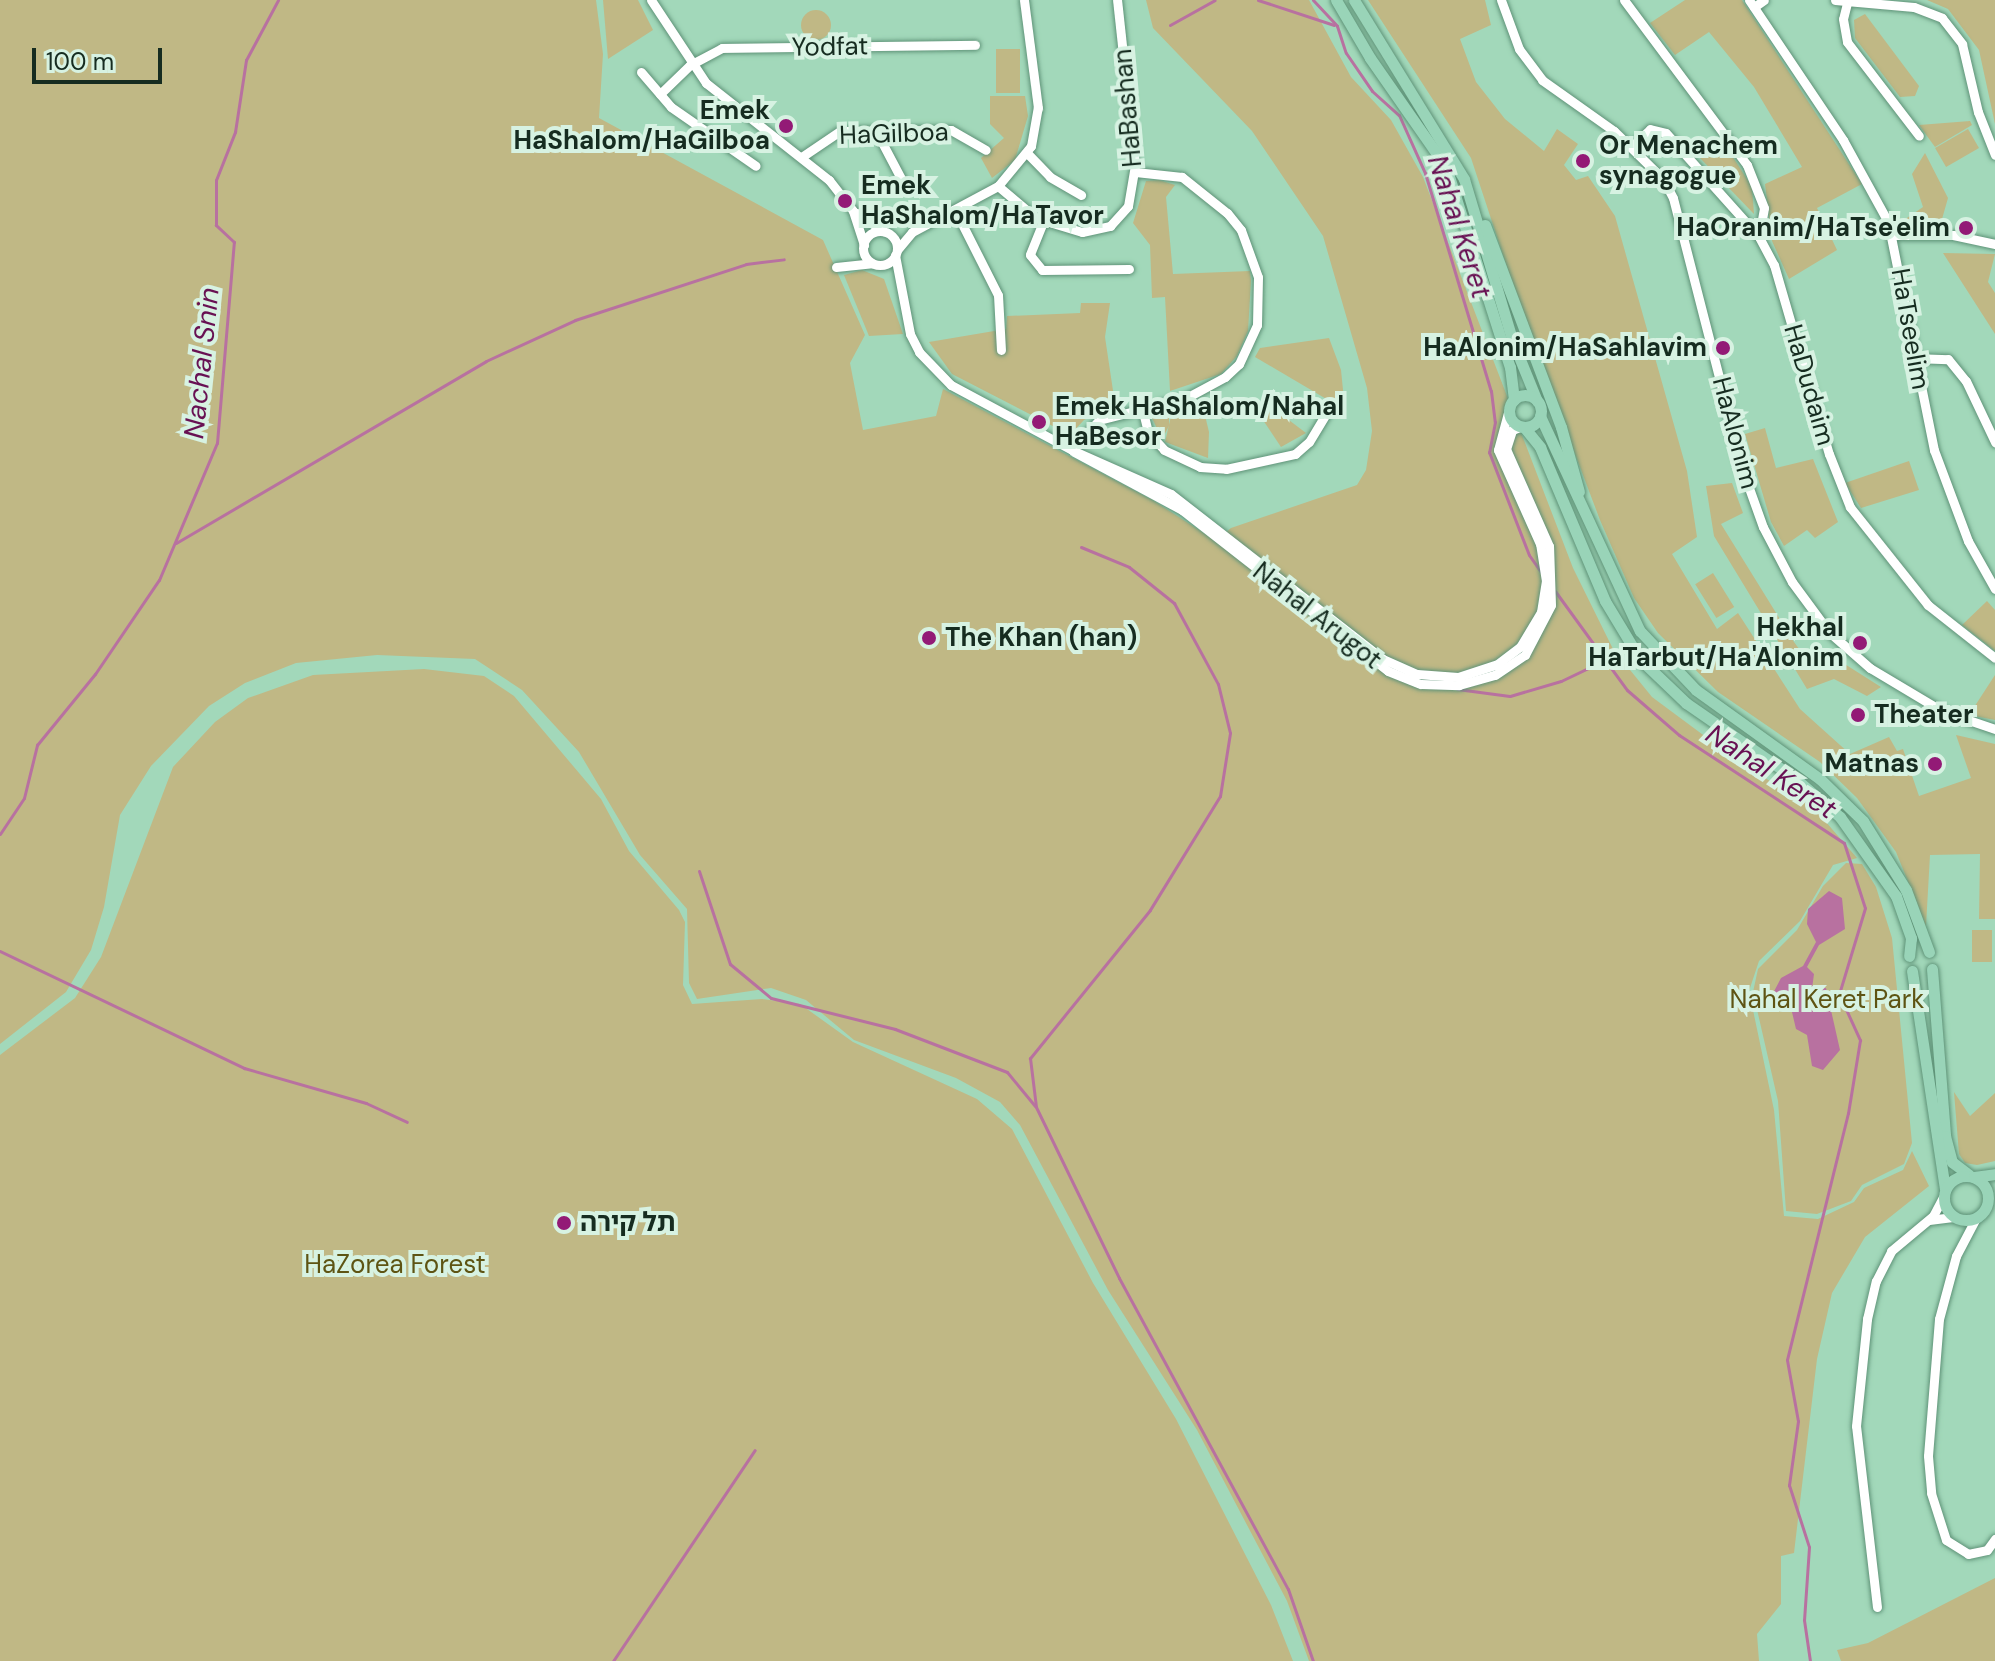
<!DOCTYPE html>
<html>
<head>
<meta charset="utf-8">
<style>
	body { margin:0 }
	#map { position:relative; width:1995px; height:1661px; overflow:hidden; background:#a2d8ba; font-family:"DM Sans","Noto Sans Hebrew",sans-serif }
	div>[style] { position:absolute }
	.green>* { inset:0; background:#c0b885; transform-origin:0 0 }
	.round { border-radius:50% }
	.water>* { inset:0; background:#b871a0 }
	.stream>* { height:3px; margin:-1.5px; padding:0 1.5px; transform-origin:1.5px; border-radius:1.5px; background:#b871a0 }
	.roads { filter:drop-shadow(0 0 2px #5f9378) drop-shadow(0 0 2px #5f9378) }
	.minor>* { height:9px; margin:-4.5px; padding:0 4.5px; transform-origin:4.5px; border-radius:4.5px; background:#fff }
	.minor>.ring { margin:-4.5px; padding:0; box-sizing:content-box; background:none; border:9px solid #fff; border-radius:50% }
	.major>* { height:11px; margin:-5.5px; padding:0 5.5px; transform-origin:5.5px; border-radius:5.5px; background:#99d4b8 }
	.major>.ring { margin:-5.5px; padding:0; box-sizing:content-box; background:none; border:11px solid #99d4b8; border-radius:50% }
	.dots>* { width:22px; height:22px; translate:-50% -50%; box-sizing:border-box; border:4px solid #d7f2e2; border-radius:50% }
	span { translate:-50% -50%; white-space:nowrap; text-align:center; line-height:1.15; -webkit-text-stroke:8px #d7f2e2; paint-order:stroke }
	.street-label { font-size:26px; color:#162c20 }
	.poi-label { font-size:26px; color:#162c20; font-weight:700 }
	.right { translate:-100% -50%; text-align:right }
	.left { translate:0 -50%; text-align:left }
	.park-label { font-size:26px; color:#5e5413 }
	.water-label { font-size:28px; color:#681153; font-style:italic }
	.scale { position:absolute; left:32px; top:48px; width:130px; height:36px; box-sizing:border-box; border:4px solid #162c20; border-top:0; padding-left:10px; font-size:24px; line-height:28px; white-space:nowrap; color:#162c20; -webkit-text-stroke:6px #d7f2e2; paint-order:stroke }
</style>
</head>
<body>
<div id="map">
	<div class="green">
		<div style="clip-path:polygon(0 0,596px 0,603px 54px,599px 118px,823px 240px,865px 335px,850px 363px,863px 430px,936px 416px,943px 389px,1154px 501px,1216px 541px,1231px 528px,1357px 485px,1366px 470px,1372px 431px,1367px 388px,1323px 236px,1252px 131px,1153px 28px,1146px 0,1309px 0,1351px 77px,1391px 120px,1423px 177px,1573px 568px,1613px 649px,1652px 697px,1745px 766px,1813px 807px,1857px 858px,1833px 865px,1800px 921px,1759px 961px,1749px 991px,1774px 1110px,1784px 1216px,1818px 1219px,1854px 1202px,1864px 1188px,1903px 1170px,1912px 1151px,1929px 1186px,1865px 1237px,1832px 1293px,1817px 1359px,1794px 1553px,1781px 1556px,1781px 1604px,1757px 1634px,1759px 1661px,1309px 1661px,1287px 1601px,1197px 1430px,1108px 1290px,1020px 1125px,1000px 1102px,956px 1078px,854px 1040px,806px 1000px,771px 988px,697px 999px,689px 983px,687px 909px,640px 855px,579px 752px,522px 690px,475px 659px,377px 655px,296px 663px,245px 683px,209px 706px,151px 766px,120px 815px,104px 907px,91px 950px,66px 992px,0 1044px)"></div>
		<div style="clip-path:polygon(603px 0,638px 0,653px 30px,608px 59px)"></div>
		<div style="clip-path:polygon(1368px 0,1485px 0,1491px 25px,1460px 39px,1476px 82px,1505px 119px,1544px 151px,1557px 129px,1578px 144px,1564px 165px,1576px 180px,1588px 176px,1615px 216px,1687px 471px,1697px 537px,1672px 554px,1717px 629px,1738px 613px,1800px 709px,1850px 754px,1889px 737px,1897px 751px,1903px 749px,1919px 796px,1971px 778px,1956px 735px,1995px 744px,1995px 919px,1979px 919px,1980px 854px,1930px 855px,1926px 926px,1896px 852px,1857px 798px,1820px 762px,1718px 692px,1658px 633px,1634px 598px,1600px 520px,1525px 322px,1471px 158px)"></div>
		<div style="clip-path:polygon(1685px 0,1742px 0,1862px 184px,1817px 208px,1837px 250px,1789px 279px,1772px 241px,1765px 184px,1802px 167px,1754px 87px,1709px 32px,1675px 55px,1650px 23px)"></div>
		<div style="clip-path:polygon(1927px 0,1995px 0,1995px 124px,1979px 50px,1948px 9px)"></div>
		<div class="round" style="left:801px;top:10px;width:30px;height:30px"></div>
		<div style="clip-path:polygon(1865px 14px,1919px 86px,1915px 96px,1900px 97px,1855px 38px,1854px 20px)"></div>
		<div style="left:1020px;top:49px;width:44px;height:24px;rotate:90deg"></div>
		<div style="clip-path:polygon(990px 96px,1025px 96px,1028px 116px,1015px 160px,992px 178px,981px 158px,1004px 138px,990px 124px)"></div>
		<div style="clip-path:polygon(1970px 121px,1972px 125px,1935px 147px,1919px 125px)"></div>
		<div style="left:1968px;top:129px;width:22px;height:38px;rotate:60deg"></div>
		<div style="clip-path:polygon(1722px 140px,1752px 187px,1754px 214px,1699px 157px)"></div>
		<div style="clip-path:polygon(1925px 153px,1948px 198px,1940px 226px,1910px 227px,1901px 222px,1923px 207px,1912px 174px)"></div>
		<div style="clip-path:polygon(1159px 180px,1175px 185px,1166px 197px,1173px 274px,1250px 271px,1251px 281px,1248px 331px,1237px 356px,1221px 374px,1170px 391px,1165px 297px,1152px 298px,1150px 245px,1133px 223px,1146px 181px)"></div>
		<div style="clip-path:polygon(1943px 253px,1995px 254px,1988px 282px,1995px 293px,1995px 334px)"></div>
		<div style="clip-path:polygon(862px 270px,884px 279px,903px 334px,869px 336px,844px 275px)"></div>
		<div style="clip-path:polygon(1081px 303px,1110px 303px,1105px 337px,1115px 404px,1084px 420px,1070px 435px,952px 374px,929px 342px,1006px 329px,1007px 316px,1080px 313px)"></div>
		<div style="clip-path:polygon(1329px 338px,1341px 370px,1345px 410px,1255px 357px,1260px 348px)"></div>
		<div style="clip-path:polygon(1202px 403px,1209px 432px,1208px 458px,1165px 442px,1172px 412px)"></div>
		<div style="clip-path:polygon(1273px 408px,1306px 433px,1281px 447px,1263px 420px)"></div>
		<div style="clip-path:polygon(1169px 409px,1169px 426px,1162px 439px,1151px 416px)"></div>
		<div style="clip-path:polygon(1765px 428px,1776px 468px,1813px 459px,1838px 522px,1815px 538px,1807px 530px,1784px 546px,1771px 522px,1745px 434px)"></div>
		<div style="clip-path:polygon(1909px 461px,1919px 490px,1861px 508px,1845px 483px)"></div>
		<div style="clip-path:polygon(1732px 483px,1743px 513px,1721px 524px,1794px 642px,1808px 661px,1832px 656px,1881px 687px,1867px 696px,1834px 679px,1807px 689px,1714px 536px,1706px 486px)"></div>
		<div style="left:1713px;top:573px;width:40px;height:21px;rotate:58deg"></div>
		<div style="clip-path:polygon(1987px 601px,1995px 610px,1995px 651px,1962px 625px)"></div>
		<div style="clip-path:polygon(424px 669px,484px 676px,514px 696px,601px 799px,629px 851px,679px 910px,685px 922px,683px 985px,692px 1004px,762px 999px,800px 1004px,853px 1042px,977px 1099px,1012px 1129px,1093px 1283px,1176px 1419px,1271px 1605px,1293px 1661px,0 1661px,0 1055px,75px 998px,101px 957px,173px 767px,215px 722px,248px 698px,313px 675px)"></div>
		<div style="clip-path:polygon(1995px 675px,1995px 720px,1969px 715px)"></div>
		<div style="clip-path:polygon(1846px 863px,1862px 864px,1876px 887px,1892px 938px,1912px 1143px,1904px 1164px,1862px 1185px,1851px 1201px,1817px 1214px,1786px 1211px,1778px 1101px,1753px 992px,1758px 969px,1797px 930px,1823px 886px)"></div>
		<div style="left:1972px;top:930px;width:20px;height:32px"></div>
		<div style="clip-path:polygon(1954px 1092px,1970px 1116px,1995px 1093px,1995px 1161px,1977px 1165px,1965px 1163px,1959px 1154px)"></div>
		<div style="clip-path:polygon(1995px 1578px,1995px 1661px,1841px 1661px,1837px 1650px,1868px 1643px)"></div>
	</div>
	<div class="water">
		<div style="clip-path:polygon(1829px 891px,1842px 898px,1845px 929px,1819px 945px,1807px 967px,1814px 974px,1812px 989px,1826px 988px,1840px 1050px,1823px 1070px,1812px 1066px,1807px 1035px,1796px 1029px,1791px 1008px,1774px 1006px,1771px 997px,1781px 978px,1803px 966px,1816px 942px,1807px 924px,1808px 909px)"></div>
	</div>
	<div class="stream">
		<div style="left:1258px;top:0;width:80px;rotate:18.2deg"></div>
		<div style="left:1313px;top:0;width:35px;rotate:47deg"></div>
		<div style="left:1337px;top:26px;width:28px;rotate:72deg"></div>
		<div style="left:1346px;top:53px;width:46px;rotate:55.6deg"></div>
		<div style="left:1372px;top:91px;width:36px;rotate:42deg"></div>
		<div style="left:1399px;top:115px;width:64px;rotate:65.9deg"></div>
		<div style="left:1425px;top:173px;width:228px;rotate:73.2deg"></div>
		<div style="left:1491px;top:391px;width:31px;rotate:83deg"></div>
		<div style="left:1495px;top:422px;width:31px;rotate:101deg"></div>
		<div style="left:1489px;top:452px;width:110px;rotate:68.8deg"></div>
		<div style="left:1529px;top:555px;width:21px;rotate:55deg"></div>
		<div style="left:1170px;top:25px;width:51px;rotate:-29.1deg"></div>
		<div style="left:176px;top:543px;width:359px;rotate:-30.4deg"></div>
		<div style="left:486px;top:361px;width:98px;rotate:-24.7deg"></div>
		<div style="left:575px;top:320px;width:180px;rotate:-18.1deg"></div>
		<div style="left:746px;top:264px;width:38px;rotate:-7deg"></div>
		<div style="left:1081px;top:547px;width:52px;rotate:22.6deg"></div>
		<div style="left:1129px;top:567px;width:58px;rotate:38.7deg"></div>
		<div style="left:1174px;top:603px;width:92px;rotate:61.5deg"></div>
		<div style="left:1218px;top:684px;width:50px;rotate:76.2deg"></div>
		<div style="left:1230px;top:733px;width:64px;rotate:99deg"></div>
		<div style="left:1220px;top:796px;width:134px;rotate:121.6deg"></div>
		<div style="left:1150px;top:910px;width:191px;rotate:129deg"></div>
		<div style="left:1030px;top:1058px;width:49px;rotate:83deg"></div>
		<div style="left:1036px;top:1107px;width:190px;rotate:64.1deg"></div>
		<div style="left:1119px;top:1278px;width:354px;rotate:61.5deg"></div>
		<div style="left:1288px;top:1589px;width:76px;rotate:70.9deg"></div>
		<div style="left:1555px;top:591px;width:122px;rotate:54deg"></div>
		<div style="left:1627px;top:690px;width:69px;rotate:40.9deg"></div>
		<div style="left:1679px;top:735px;width:197px;rotate:33.2deg"></div>
		<div style="left:1844px;top:843px;width:68px;rotate:72.1deg"></div>
		<div style="left:1865px;top:908px;width:90px;rotate:106.8deg"></div>
		<div style="left:1839px;top:994px;width:51px;rotate:65.5deg"></div>
		<div style="left:1860px;top:1040px;width:74px;rotate:99.3deg"></div>
		<div style="left:1848px;top:1113px;width:254px;rotate:103.9deg"></div>
		<div style="left:1787px;top:1360px;width:62px;rotate:79.8deg"></div>
		<div style="left:1798px;top:1421px;width:65px;rotate:98deg"></div>
		<div style="left:1789px;top:1485px;width:65px;rotate:72.1deg"></div>
		<div style="left:1809px;top:1547px;width:73px;rotate:93.9deg"></div>
		<div style="left:1804px;top:1620px;width:41px;rotate:81.7deg"></div>
		<div style="left:1457px;top:689px;width:53px;rotate:7.5deg"></div>
		<div style="left:1510px;top:696px;width:53px;rotate:-16.4deg"></div>
		<div style="left:1561px;top:681px;width:49px;rotate:-25.5deg"></div>
		<div style="left:0;top:834px;width:43px;rotate:-56.3deg"></div>
		<div style="left:24px;top:798px;width:55px;rotate:-76.2deg"></div>
		<div style="left:37px;top:745px;width:92px;rotate:-50.8deg"></div>
		<div style="left:95px;top:674px;width:114px;rotate:-55.8deg"></div>
		<div style="left:159px;top:580px;width:149px;rotate:-67.1deg"></div>
		<div style="left:217px;top:443px;width:202px;rotate:-85.2deg"></div>
		<div style="left:234px;top:242px;width:25px;rotate:-137deg"></div>
		<div style="left:216px;top:225px;width:45px;rotate:-90deg"></div>
		<div style="left:216px;top:180px;width:52px;rotate:-68.4deg"></div>
		<div style="left:235px;top:132px;width:73px;rotate:-81.3deg"></div>
		<div style="left:246px;top:60px;width:68px;rotate:-61.9deg"></div>
		<div style="left:699px;top:871px;width:98px;rotate:71.6deg"></div>
		<div style="left:730px;top:964px;width:53px;rotate:39.7deg"></div>
		<div style="left:771px;top:998px;width:128px;rotate:14deg"></div>
		<div style="left:895px;top:1029px;width:120px;rotate:21deg"></div>
		<div style="left:1007px;top:1072px;width:44px;rotate:50.5deg"></div>
		<div style="left:0;top:951px;width:271px;rotate:25.6deg"></div>
		<div style="left:244px;top:1068px;width:127px;rotate:16deg"></div>
		<div style="left:366px;top:1103px;width:45px;rotate:24.9deg"></div>
		<div style="left:613px;top:1661px;width:254px;rotate:-56.1deg"></div>
	</div>
	<div class="roads">
		<div class="minor">
			<div style="left:651px;top:0;width:100px;rotate:56.5deg"></div>
			<div style="left:706px;top:83px;width:157px;rotate:38.3deg"></div>
			<div style="left:829px;top:180px;width:39px;rotate:52deg"></div>
			<div style="left:853px;top:211px;width:36px;rotate:72deg"></div>
			<div style="left:1501px;top:0;width:52px;rotate:69.8deg"></div>
			<div style="left:1519px;top:49px;width:39px;rotate:53deg"></div>
			<div style="left:1542px;top:80px;width:88px;rotate:35.3deg"></div>
			<div style="left:1614px;top:131px;width:69px;rotate:44.4deg"></div>
			<div style="left:1663px;top:179px;width:21px;rotate:62deg"></div>
			<div style="left:1673px;top:198px;width:285px;rotate:75.6deg"></div>
			<div style="left:1744px;top:474px;width:56px;rotate:70.3deg"></div>
			<div style="left:1763px;top:527px;width:62px;rotate:62.2deg"></div>
			<div style="left:1792px;top:582px;width:62px;rotate:53.5deg"></div>
			<div style="left:1829px;top:632px;width:55px;rotate:41.3deg"></div>
			<div style="left:1870px;top:668px;width:84px;rotate:30.8deg"></div>
			<div style="left:1942px;top:711px;width:56px;rotate:18.8deg"></div>
			<div style="left:1624px;top:0;width:206px;rotate:53.3deg"></div>
			<div style="left:1747px;top:165px;width:46px;rotate:68.4deg"></div>
			<div style="left:1764px;top:208px;width:29px;rotate:100deg"></div>
			<div style="left:1749px;top:0;width:169px;rotate:56.1deg"></div>
			<div style="left:1843px;top:140px;width:94px;rotate:61.2deg"></div>
			<div style="left:1888px;top:222px;width:233px;rotate:78.6deg"></div>
			<div style="left:1934px;top:450px;width:97px;rotate:69.5deg"></div>
			<div style="left:1968px;top:541px;width:55px;rotate:60.6deg"></div>
			<div style="left:1835px;top:0;width:79px;rotate:5.1deg"></div>
			<div style="left:1914px;top:7px;width:30px;rotate:21deg"></div>
			<div style="left:1942px;top:18px;width:33px;rotate:52deg"></div>
			<div style="left:1962px;top:44px;width:70px;rotate:76.8deg"></div>
			<div style="left:1978px;top:112px;width:46px;rotate:68.4deg"></div>
			<div style="left:1847px;top:3px;width:16px;rotate:104deg"></div>
			<div style="left:1843px;top:19px;width:23px;rotate:80deg"></div>
			<div style="left:1847px;top:42px;width:118px;rotate:52.5deg"></div>
			<div style="left:1754px;top:7px;width:12px;rotate:-35deg"></div>
			<div style="left:641px;top:72px;width:46px;rotate:49.4deg"></div>
			<div style="left:671px;top:107px;width:103px;rotate:34.8deg"></div>
			<div style="left:660px;top:94px;width:42px;rotate:-44deg"></div>
			<div style="left:690px;top:65px;width:36px;rotate:-28deg"></div>
			<div style="left:722px;top:48px;width:253px;rotate:-0.7deg"></div>
			<div style="left:876px;top:131px;width:62px;rotate:62.2deg"></div>
			<div style="left:1631px;top:147px;width:26px;rotate:-43deg"></div>
			<div style="left:1650px;top:129px;width:16px;rotate:14deg"></div>
			<div style="left:1666px;top:133px;width:140px;rotate:48.2deg"></div>
			<div style="left:1759px;top:237px;width:32px;rotate:62deg"></div>
			<div style="left:1774px;top:265px;width:197px;rotate:73.8deg"></div>
			<div style="left:1829px;top:454px;width:57px;rotate:68.4deg"></div>
			<div style="left:1850px;top:507px;width:125px;rotate:51.5deg"></div>
			<div style="left:1928px;top:605px;width:85px;rotate:38.3deg"></div>
			<div style="left:1027px;top:153px;width:33px;rotate:46deg"></div>
			<div style="left:1050px;top:177px;width:36px;rotate:30deg"></div>
			<div style="left:803px;top:156px;width:45px;rotate:-34deg"></div>
			<div style="left:840px;top:131px;width:111px;rotate:-0.5deg"></div>
			<div style="left:951px;top:130px;width:40px;rotate:29.7deg"></div>
			<div style="left:998px;top:186px;width:50px;rotate:40.1deg"></div>
			<div style="left:1036px;top:218px;width:48px;rotate:16.9deg"></div>
			<div style="left:1082px;top:232px;width:29px;rotate:-12deg"></div>
			<div style="left:1110px;top:226px;width:27px;rotate:-48deg"></div>
			<div style="left:1128px;top:206px;width:42px;rotate:-80.3deg"></div>
			<div style="left:1135px;top:165px;width:166px;rotate:-96.2deg"></div>
			<div style="left:955px;top:210px;width:95px;rotate:63.2deg"></div>
			<div style="left:998px;top:295px;width:55px;rotate:86.9deg"></div>
			<div style="left:857px;top:213px;width:32px;rotate:35deg"></div>
			<div style="left:1043px;top:222px;width:35px;rotate:112deg"></div>
			<div style="left:1030px;top:255px;width:19px;rotate:51deg"></div>
			<div style="left:1042px;top:270px;width:87px;rotate:-0.7deg"></div>
			<div class="ring" style="left:863px;top:231px;width:25px;height:25px"></div>
			<div style="left:1892px;top:235px;width:61px"></div>
			<div style="left:1953px;top:235px;width:43px;rotate:12.1deg"></div>
			<div style="left:897px;top:250px;width:23px;rotate:-50deg"></div>
			<div style="left:912px;top:232px;width:98px;rotate:-28.1deg"></div>
			<div style="left:998px;top:186px;width:52px;rotate:-50.5deg"></div>
			<div style="left:1031px;top:146px;width:39px;rotate:-80deg"></div>
			<div style="left:1038px;top:108px;width:109px;rotate:-97.4deg"></div>
			<div style="left:895px;top:255px;width:80px;rotate:79.2deg"></div>
			<div style="left:910px;top:334px;width:20px;rotate:63deg"></div>
			<div style="left:919px;top:352px;width:46px;rotate:45.9deg"></div>
			<div style="left:951px;top:385px;width:137px;rotate:28.2deg"></div>
			<div style="left:1072px;top:450px;width:108px;rotate:24deg"></div>
			<div style="left:1171px;top:494px;width:269px;rotate:37.9deg"></div>
			<div style="left:1383px;top:659px;width:37px;rotate:24deg"></div>
			<div style="left:1417px;top:674px;width:41px;rotate:4.2deg"></div>
			<div style="left:1458px;top:677px;width:40px;rotate:-18deg"></div>
			<div style="left:1496px;top:665px;width:30px;rotate:-37deg"></div>
			<div style="left:1520px;top:647px;width:41px;rotate:-59deg"></div>
			<div style="left:1541px;top:612px;width:31px;rotate:-81deg"></div>
			<div style="left:1546px;top:581px;width:37px;rotate:-99deg"></div>
			<div style="left:1540px;top:544px;width:103px;rotate:-114.1deg"></div>
			<div style="left:1498px;top:450px;width:42px;rotate:-75deg"></div>
			<div style="left:836px;top:267px;width:36px;rotate:-6deg"></div>
			<div style="left:1913px;top:358px;width:35px;rotate:2deg"></div>
			<div style="left:1948px;top:359px;width:28px;rotate:51deg"></div>
			<div style="left:1966px;top:381px;width:68px;rotate:64.6deg"></div>
			<div style="left:1142px;top:408px;width:25px;rotate:76deg"></div>
			<div style="left:1148px;top:432px;width:24px;rotate:48deg"></div>
			<div style="left:1164px;top:450px;width:40px;rotate:25deg"></div>
			<div style="left:1200px;top:467px;width:26px;rotate:4deg"></div>
			<div style="left:1226px;top:469px;width:71px;rotate:-12.3deg"></div>
			<div style="left:1295px;top:454px;width:18px;rotate:-41deg"></div>
			<div style="left:1309px;top:442px;width:39px;rotate:-59deg"></div>
			<div style="left:1072px;top:450px;width:40px;rotate:-48deg"></div>
			<div style="left:1099px;top:420px;width:90px;rotate:-14.2deg"></div>
			<div style="left:1186px;top:398px;width:44px;rotate:-28.3deg"></div>
			<div style="left:1225px;top:377px;width:19px;rotate:-43deg"></div>
			<div style="left:1239px;top:364px;width:43px;rotate:-65.2deg"></div>
			<div style="left:1257px;top:325px;width:48px;rotate:-88.8deg"></div>
			<div style="left:1258px;top:277px;width:50px;rotate:-109.9deg"></div>
			<div style="left:1241px;top:230px;width:22px;rotate:-129deg"></div>
			<div style="left:1227px;top:213px;width:58px;rotate:-141.3deg"></div>
			<div style="left:1182px;top:177px;width:47px;rotate:-173.9deg"></div>
			<div style="left:1074px;top:452px;width:123px;rotate:28.2deg"></div>
			<div style="left:1182px;top:510px;width:261px;rotate:38deg"></div>
			<div style="left:1388px;top:671px;width:35px;rotate:22deg"></div>
			<div style="left:1421px;top:684px;width:38px;rotate:2deg"></div>
			<div style="left:1459px;top:685px;width:37px;rotate:-16deg"></div>
			<div style="left:1495px;top:675px;width:36px;rotate:-34deg"></div>
			<div style="left:1525px;top:655px;width:56px;rotate:-62.5deg"></div>
			<div style="left:1551px;top:605px;width:59px;rotate:-91.9deg"></div>
			<div style="left:1549px;top:546px;width:106px;rotate:-113.9deg"></div>
			<div style="left:1506px;top:449px;width:20px;rotate:-72deg"></div>
			<div style="left:1512px;top:430px;width:9px;rotate:-21deg"></div>
			<div style="left:1976px;top:1218px;width:43px;rotate:117.8deg"></div>
			<div style="left:1956px;top:1256px;width:65px;rotate:105.1deg"></div>
			<div style="left:1939px;top:1319px;width:137px;rotate:94.6deg"></div>
			<div style="left:1928px;top:1456px;width:37px;rotate:85deg"></div>
			<div style="left:1931px;top:1493px;width:49px;rotate:72.3deg"></div>
			<div style="left:1946px;top:1540px;width:26px;rotate:32deg"></div>
			<div style="left:1968px;top:1554px;width:19px;rotate:-12deg"></div>
			<div style="left:1987px;top:1550px;width:14px;rotate:-54deg"></div>
			<div style="left:1929px;top:1220px;width:26px;rotate:-7deg"></div>
			<div style="left:1877px;top:1607px;width:182px;rotate:-96.6deg"></div>
			<div style="left:1856px;top:1426px;width:108px;rotate:-84.1deg"></div>
			<div style="left:1867px;top:1319px;width:39px;rotate:-77deg"></div>
			<div style="left:1876px;top:1281px;width:34px;rotate:-63deg"></div>
			<div style="left:1891px;top:1251px;width:55px;rotate:-39.8deg"></div>
			<div style="left:1933px;top:1216px;width:21px;rotate:-62deg"></div>
		</div>
		<div class="major">
			<div style="left:1336px;top:0;width:67px;rotate:59.6deg"></div>
			<div style="left:1370px;top:58px;width:133px;rotate:55.1deg"></div>
			<div style="left:1446px;top:167px;width:210px;rotate:72.3deg"></div>
			<div style="left:1510px;top:367px;width:33px;rotate:83deg"></div>
			<div style="left:1354px;top:0;width:210px;rotate:58.4deg"></div>
			<div style="left:1464px;top:179px;width:170px;rotate:73.3deg"></div>
			<div style="left:1513px;top:342px;width:64px;rotate:67.9deg"></div>
			<div style="left:1485px;top:225px;width:216px;rotate:69.4deg"></div>
			<div style="left:1561px;top:427px;width:67px;rotate:74.5deg"></div>
			<div class="ring" style="left:1509px;top:395px;width:21px;height:21px"></div>
			<div style="left:1540px;top:416px;width:237px;rotate:65.1deg"></div>
			<div style="left:1640px;top:631px;width:81px;rotate:46.5deg"></div>
			<div style="left:1696px;top:690px;width:153px;rotate:35.7deg"></div>
			<div style="left:1820px;top:779px;width:60px;rotate:44.3deg"></div>
			<div style="left:1863px;top:821px;width:81px;rotate:58.1deg"></div>
			<div style="left:1906px;top:890px;width:66px;rotate:69.6deg"></div>
			<div style="left:1524px;top:427px;width:26px;rotate:51deg"></div>
			<div style="left:1540px;top:447px;width:167px;rotate:67.1deg"></div>
			<div style="left:1605px;top:601px;width:68px;rotate:58.9deg"></div>
			<div style="left:1640px;top:659px;width:64px;rotate:43.7deg"></div>
			<div style="left:1686px;top:703px;width:135px;rotate:34.7deg"></div>
			<div style="left:1797px;top:780px;width:57px;rotate:40.7deg"></div>
			<div style="left:1840px;top:817px;width:97px;rotate:54.7deg"></div>
			<div style="left:1896px;top:896px;width:45px;rotate:70.3deg"></div>
			<div style="left:1911px;top:938px;width:18px;rotate:96deg"></div>
			<div style="left:1932px;top:969px;width:168px;rotate:85.5deg"></div>
			<div style="left:1945px;top:1136px;width:27px;rotate:75deg"></div>
			<div style="left:1952px;top:1162px;width:21px;rotate:37deg"></div>
			<div style="left:1912px;top:971px;width:220px;rotate:81.4deg"></div>
			<div class="ring" style="left:1944px;top:1176px;width:33px;height:33px"></div>
			<div style="left:1974px;top:1177px;width:21px;rotate:-8deg"></div>
		</div>
	</div>
	<div class="dots">
		<div style="left:786px;top:126px;background:#931a76"></div>
		<div style="left:1583px;top:161px;background:#931a76"></div>
		<div style="left:845px;top:201px;background:#931a76"></div>
		<div style="left:1966px;top:228px;background:#931a76"></div>
		<div style="left:1723px;top:348px;background:#931a76"></div>
		<div style="left:1039px;top:422px;background:#931a76"></div>
		<div style="left:929px;top:638px;background:#931a76"></div>
		<div style="left:1860px;top:643px;background:#931a76"></div>
		<div style="left:1858px;top:715px;background:#931a76"></div>
		<div style="left:1935px;top:764px;background:#931a76"></div>
		<div style="left:564px;top:1223px;background:#931a76"></div>
	</div>
	<div class="street-label">
		<span style="left:830px;top:47px;rotate:-1deg">Yodfat</span>
		<span style="left:1128px;top:108px;rotate:-95deg">HaBashan</span>
		<span style="left:894px;top:134px;rotate:-2deg">HaGilboa</span>
		<span style="left:1910px;top:329px;rotate:80deg">HaTseelim</span>
		<span style="left:1809px;top:385px;rotate:74deg">HaDudaim</span>
		<span style="left:1735px;top:433px;rotate:75deg">HaAlonim</span>
		<span style="left:1317px;top:616px;rotate:38deg">Nahal Arugot</span>
	</div>
	<div class="poi-label">
		<span class="right" style="left:770px;top:126px">Emek<br>HaShalom/HaGilboa</span>
		<span class="left" style="left:1599px;top:161px">Or Menachem<br>synagogue</span>
		<span class="left" style="left:861px;top:201px">Emek<br>HaShalom/HaTavor</span>
		<span class="right" style="left:1950px;top:228px">HaOranim/HaTse'elim</span>
		<span class="right" style="left:1707px;top:348px">HaAlonim/HaSahlavim</span>
		<span class="left" style="left:1055px;top:422px">Emek HaShalom/Nahal<br>HaBesor</span>
		<span class="right" style="left:1844px;top:643px">Hekhal<br>HaTarbut/Ha'Alonim</span>
		<span class="left" style="left:945px;top:638px">The Khan (han)</span>
		<span class="left" style="left:1874px;top:715px">Theater</span>
		<span class="right" style="left:1919px;top:764px">Matnas</span>
		<span class="left" style="left:580px;top:1223px">תל קירה</span>
	</div>
	<div class="park-label">
		<span style="left:1827px;top:1000px">Nahal Keret Park</span>
		<span style="left:395px;top:1265px">HaZorea Forest</span>
	</div>
	<div class="water-label">
		<span style="left:1459px;top:227px;rotate:72deg">Nahal Keret</span>
		<span style="left:202px;top:363px;rotate:-84deg">Nachal Snin</span>
		<span style="left:1771px;top:772px;rotate:33deg">Nahal Keret</span>
	</div>
	<div class="scale">100 m</div>
</div>
</body>
</html>
